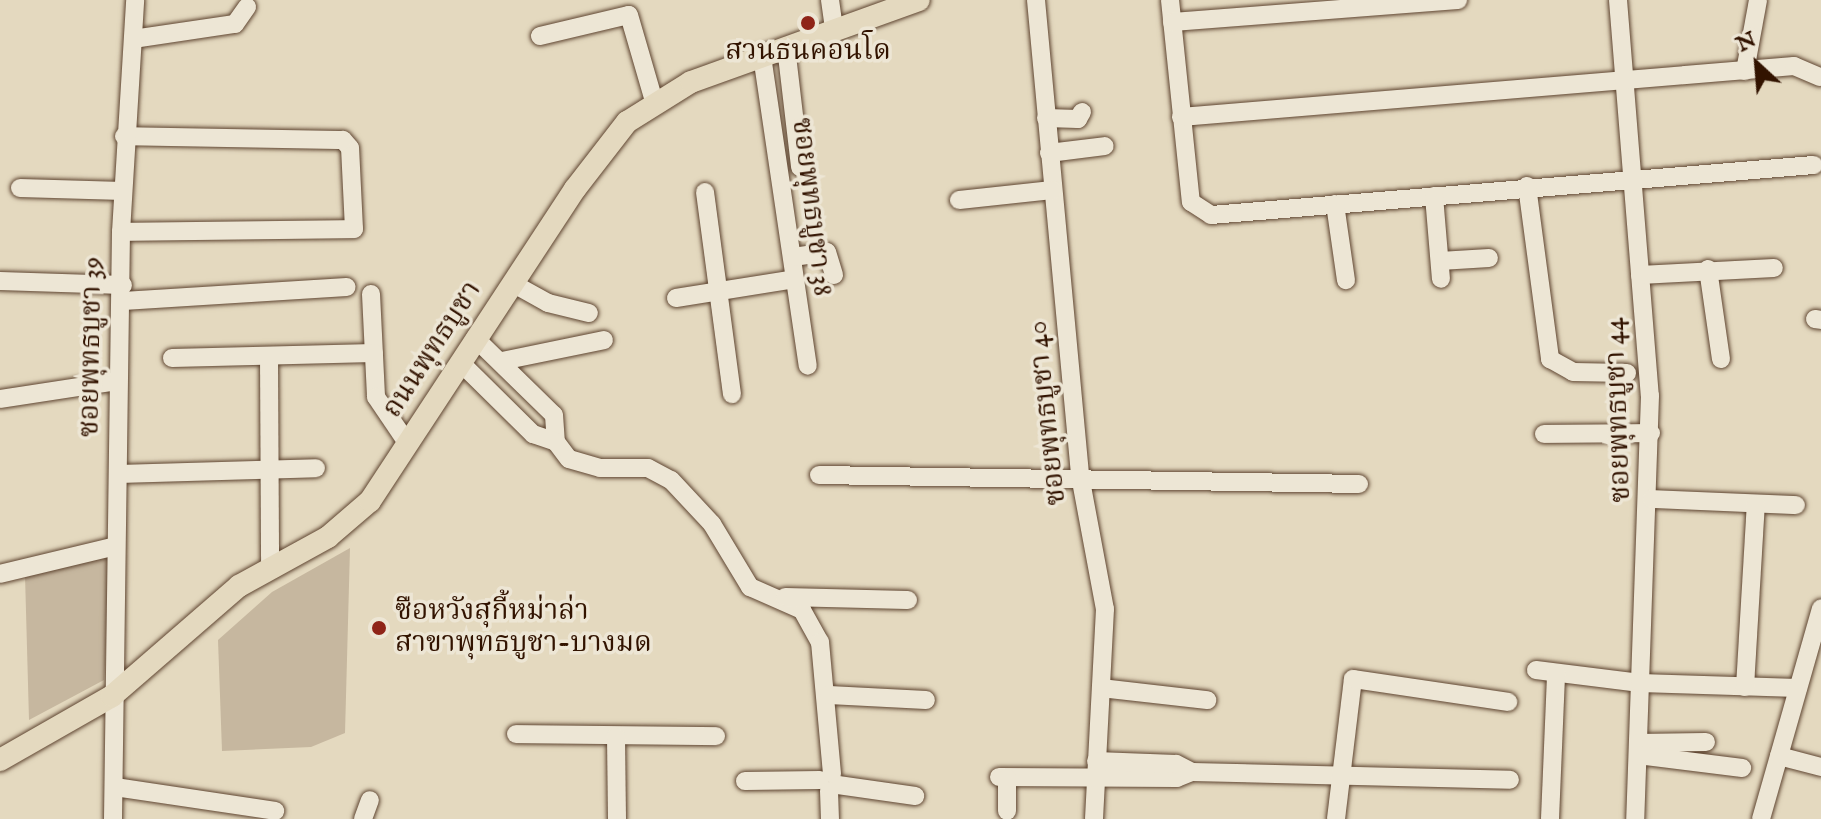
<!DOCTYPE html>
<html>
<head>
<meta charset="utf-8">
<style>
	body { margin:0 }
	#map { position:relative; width:1821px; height:819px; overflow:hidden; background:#e4d9bf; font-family:"IM FELL English","Noto Serif Thai",serif }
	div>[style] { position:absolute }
	.green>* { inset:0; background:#c6b79f }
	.roads { filter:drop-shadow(0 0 2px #5e4430) drop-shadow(0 0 2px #5e4430) }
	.minor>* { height:18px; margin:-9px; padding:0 9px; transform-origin:9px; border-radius:9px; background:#ede6d5 }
	.major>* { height:22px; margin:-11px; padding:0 11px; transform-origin:11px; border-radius:11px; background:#e4d9bf }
	.dots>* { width:22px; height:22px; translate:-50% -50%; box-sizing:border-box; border:4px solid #ede6d5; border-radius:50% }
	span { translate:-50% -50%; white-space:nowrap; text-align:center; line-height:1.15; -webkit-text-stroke:7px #ede6d5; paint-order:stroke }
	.poi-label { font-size:28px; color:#321300 }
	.left { translate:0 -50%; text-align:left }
	.street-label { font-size:28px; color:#321300 }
	.north { position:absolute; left:1717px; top:24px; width:80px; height:80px; -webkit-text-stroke:6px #ede6d5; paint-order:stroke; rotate:334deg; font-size:22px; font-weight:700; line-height:32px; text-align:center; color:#321300 }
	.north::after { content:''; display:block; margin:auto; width:28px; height:36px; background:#321300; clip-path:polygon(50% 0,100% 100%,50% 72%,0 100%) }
</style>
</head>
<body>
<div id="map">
	<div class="green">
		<div style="clip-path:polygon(350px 548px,345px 733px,311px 747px,222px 751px,218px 640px,272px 592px)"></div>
		<div style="clip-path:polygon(111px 553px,104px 680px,29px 720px,25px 575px)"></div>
	</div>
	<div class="roads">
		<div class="minor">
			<div style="left:830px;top:0;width:29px;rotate:82deg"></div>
			<div style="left:1036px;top:0;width:483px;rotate:84.7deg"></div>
			<div style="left:1081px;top:481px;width:130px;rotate:79.4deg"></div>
			<div style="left:1105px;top:609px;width:210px;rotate:93deg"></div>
			<div style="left:1170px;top:0;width:203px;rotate:84.1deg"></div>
			<div style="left:1191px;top:202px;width:24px;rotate:33deg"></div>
			<div style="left:1211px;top:215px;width:605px;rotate:-4.74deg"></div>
			<div style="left:1618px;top:0;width:397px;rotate:85.4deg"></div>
			<div style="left:1650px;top:396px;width:423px;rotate:92deg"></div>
			<div style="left:1172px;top:22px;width:287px;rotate:-4.4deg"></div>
			<div style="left:540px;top:36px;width:91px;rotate:-13.3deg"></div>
			<div style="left:629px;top:15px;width:90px;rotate:73.8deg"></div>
			<div style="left:133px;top:39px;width:103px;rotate:-8.4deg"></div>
			<div style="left:235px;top:24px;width:21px;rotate:-55deg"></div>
			<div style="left:786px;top:47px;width:121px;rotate:83.3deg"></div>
			<div style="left:762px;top:56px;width:313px;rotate:81.6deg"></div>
			<div style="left:1745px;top:71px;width:72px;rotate:-79.6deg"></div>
			<div style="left:1181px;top:117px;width:615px;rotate:-4.76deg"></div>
			<div style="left:1794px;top:66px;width:28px;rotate:23deg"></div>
			<div style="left:1046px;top:118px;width:32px;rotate:2deg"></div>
			<div style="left:1078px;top:119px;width:8px;rotate:-60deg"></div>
			<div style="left:1049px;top:153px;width:56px;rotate:-7.1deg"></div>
			<div style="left:1527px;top:186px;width:175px;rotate:82.4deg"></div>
			<div style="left:1550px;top:359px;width:26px;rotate:29deg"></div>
			<div style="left:1573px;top:372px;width:54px;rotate:1.1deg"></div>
			<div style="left:20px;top:188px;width:103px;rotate:1.7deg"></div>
			<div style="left:705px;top:192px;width:204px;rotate:82.4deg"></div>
			<div style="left:1434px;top:196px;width:83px;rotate:85.2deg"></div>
			<div style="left:959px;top:200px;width:94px;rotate:-6.1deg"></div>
			<div style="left:1335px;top:204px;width:77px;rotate:81.8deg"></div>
			<div style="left:121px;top:232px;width:233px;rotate:-0.7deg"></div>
			<div style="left:354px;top:229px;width:81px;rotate:-92.8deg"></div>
			<div style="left:350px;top:148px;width:11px;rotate:-131deg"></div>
			<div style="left:343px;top:140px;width:219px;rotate:-179deg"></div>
			<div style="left:793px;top:257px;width:34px;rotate:-8deg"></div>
			<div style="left:827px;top:252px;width:24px;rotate:73deg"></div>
			<div style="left:1440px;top:261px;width:49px;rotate:-3.5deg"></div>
			<div style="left:1708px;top:269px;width:91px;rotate:81.8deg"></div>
			<div style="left:1640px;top:275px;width:134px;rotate:-3deg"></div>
			<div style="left:0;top:281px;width:123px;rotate:1.9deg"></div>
			<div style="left:512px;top:283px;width:41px;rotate:29.1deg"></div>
			<div style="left:548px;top:303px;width:42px;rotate:13.7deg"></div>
			<div style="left:371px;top:294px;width:103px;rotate:87.2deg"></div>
			<div style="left:376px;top:397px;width:57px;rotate:55.8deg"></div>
			<div style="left:676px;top:298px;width:120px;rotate:-9.1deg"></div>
			<div style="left:123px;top:301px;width:224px;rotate:-3.6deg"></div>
			<div style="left:1815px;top:319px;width:6px;rotate:9deg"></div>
			<div style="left:475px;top:338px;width:110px;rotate:44.3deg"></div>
			<div style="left:554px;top:415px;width:27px;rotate:86deg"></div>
			<div style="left:556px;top:442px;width:21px;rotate:53deg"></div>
			<div style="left:569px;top:459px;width:32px;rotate:16deg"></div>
			<div style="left:600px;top:468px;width:48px"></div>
			<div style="left:648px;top:468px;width:26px;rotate:28deg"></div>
			<div style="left:671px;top:480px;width:60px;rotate:47deg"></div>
			<div style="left:712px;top:524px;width:74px;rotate:58.9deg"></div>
			<div style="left:750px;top:587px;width:57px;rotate:23.9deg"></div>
			<div style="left:802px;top:610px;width:37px;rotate:61deg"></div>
			<div style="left:820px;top:642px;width:133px;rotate:84.8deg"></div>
			<div style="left:269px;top:356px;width:208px;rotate:89.7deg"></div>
			<div style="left:172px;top:358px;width:202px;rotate:-1.4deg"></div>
			<div style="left:502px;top:361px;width:104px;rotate:-11.6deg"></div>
			<div style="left:460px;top:362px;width:103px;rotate:44.6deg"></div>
			<div style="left:533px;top:434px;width:24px;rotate:19deg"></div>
			<div style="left:0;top:399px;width:119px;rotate:-8.7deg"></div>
			<div style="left:1544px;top:434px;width:107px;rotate:-0.5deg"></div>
			<div style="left:119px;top:474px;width:197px;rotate:-1.7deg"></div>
			<div style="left:819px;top:475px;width:540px;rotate:0.95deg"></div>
			<div style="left:1652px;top:499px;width:144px;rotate:2.4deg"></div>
			<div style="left:0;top:574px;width:119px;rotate:-13.6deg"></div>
			<div style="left:785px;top:597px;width:123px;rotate:1.4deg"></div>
			<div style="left:1536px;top:670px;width:105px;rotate:7.1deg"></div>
			<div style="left:1640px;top:683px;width:158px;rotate:1.8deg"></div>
			<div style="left:1745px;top:687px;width:183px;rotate:-86.6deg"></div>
			<div style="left:1101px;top:688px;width:107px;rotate:6.5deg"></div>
			<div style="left:829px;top:695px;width:97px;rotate:3deg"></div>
			<div style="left:516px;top:734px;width:200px;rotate:0.6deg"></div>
			<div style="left:616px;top:737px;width:82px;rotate:89.3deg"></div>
			<div style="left:1638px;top:743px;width:68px;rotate:-0.8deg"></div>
			<div style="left:1638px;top:755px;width:105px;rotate:7.1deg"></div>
			<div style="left:1779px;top:756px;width:43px;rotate:14.7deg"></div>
			<div style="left:1192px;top:772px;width:318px;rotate:1.4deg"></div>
			<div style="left:999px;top:777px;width:178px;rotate:0.3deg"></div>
			<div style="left:1177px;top:778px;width:16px;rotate:-22deg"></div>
			<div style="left:1192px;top:772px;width:18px;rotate:-153deg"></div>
			<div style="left:1176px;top:764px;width:80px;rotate:-177.9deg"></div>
			<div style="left:1007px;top:778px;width:33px;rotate:90deg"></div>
			<div style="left:745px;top:781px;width:75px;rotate:-0.8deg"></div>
			<div style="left:838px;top:785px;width:78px;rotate:8.1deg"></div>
			<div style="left:115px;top:787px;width:162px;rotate:8.5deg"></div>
			<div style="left:829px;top:791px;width:28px;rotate:88deg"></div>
			<div style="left:113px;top:819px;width:587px;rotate:-89.22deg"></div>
			<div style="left:121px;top:232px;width:232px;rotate:-86.5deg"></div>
			<div style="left:363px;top:819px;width:20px;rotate:-70deg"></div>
			<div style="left:1336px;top:819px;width:141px;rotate:-83.1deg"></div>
			<div style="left:1353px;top:679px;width:157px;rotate:8.4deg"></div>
			<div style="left:1550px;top:819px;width:146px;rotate:-87.6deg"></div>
			<div style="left:1761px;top:819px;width:219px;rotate:-74.1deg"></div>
		</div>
		<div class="major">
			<div style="left:0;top:760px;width:129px;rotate:-29.7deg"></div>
			<div style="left:112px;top:696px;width:168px;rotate:-40.9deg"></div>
			<div style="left:239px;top:586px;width:102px;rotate:-28.8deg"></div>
			<div style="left:328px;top:537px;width:55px;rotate:-40.6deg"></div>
			<div style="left:370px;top:501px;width:373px;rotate:-56.7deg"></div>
			<div style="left:575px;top:189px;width:85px;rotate:-52.2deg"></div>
			<div style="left:627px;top:122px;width:75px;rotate:-32deg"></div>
			<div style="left:691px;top:82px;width:242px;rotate:-19.8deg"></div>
		</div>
	</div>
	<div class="dots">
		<div style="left:808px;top:23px;background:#8f2418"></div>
		<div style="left:379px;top:628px;background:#8f2418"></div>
	</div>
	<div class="poi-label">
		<span style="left:808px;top:52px">สวนธนคอนโด</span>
		<span class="left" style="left:395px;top:628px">ซือหวังสุกี้หม่าล่า<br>สาขาพุทธบูชา-บางมด</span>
	</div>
	<div class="street-label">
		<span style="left:811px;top:207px;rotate:83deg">ซอยพุทธบูชา 38</span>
		<span style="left:92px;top:347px;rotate:-89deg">ซอยพุทธบูชา 39</span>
		<span style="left:433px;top:350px;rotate:-57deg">ถนนพุทธบูชา</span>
		<span style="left:1619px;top:410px;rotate:-92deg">ซอยพุทธบูชา 44</span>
		<span style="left:1048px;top:413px;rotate:-96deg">ซอยพุทธบูชา 40</span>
	</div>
	<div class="north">N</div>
</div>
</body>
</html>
